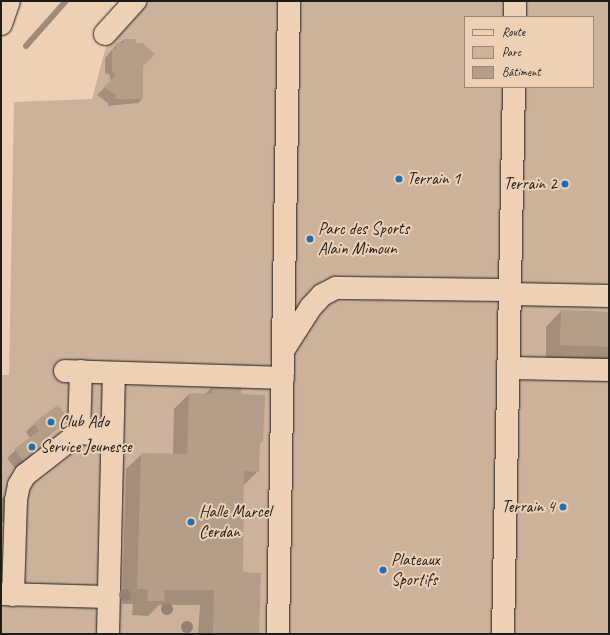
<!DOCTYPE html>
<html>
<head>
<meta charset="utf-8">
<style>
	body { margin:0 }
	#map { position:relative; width:610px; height:635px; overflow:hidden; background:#eed0b4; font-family:Caveat,sans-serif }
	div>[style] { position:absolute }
	.green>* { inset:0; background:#ccb29b }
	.shadow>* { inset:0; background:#0003 }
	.stream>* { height:6px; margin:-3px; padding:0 3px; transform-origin:3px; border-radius:3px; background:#9e8b7a }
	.building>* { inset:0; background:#b49e8a; transform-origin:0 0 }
	.roads { filter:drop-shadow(0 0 1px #1c1c1c) drop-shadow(0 0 1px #1c1c1c) }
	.minor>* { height:22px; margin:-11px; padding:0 11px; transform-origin:11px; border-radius:11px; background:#eed0b4 }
	.trees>* { width:12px; height:12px; margin:-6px; border-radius:50%; background:#938272 }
	.dots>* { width:11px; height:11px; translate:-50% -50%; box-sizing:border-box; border:2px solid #eed0b4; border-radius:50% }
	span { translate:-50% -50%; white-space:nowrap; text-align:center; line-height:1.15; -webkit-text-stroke:4px #eed0b4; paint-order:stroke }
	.poi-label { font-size:17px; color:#1c1c1c }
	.left { translate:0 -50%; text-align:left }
	.right { translate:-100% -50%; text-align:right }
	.frame { position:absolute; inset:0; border:2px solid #1c1c1c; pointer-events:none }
	.legend { position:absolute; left:464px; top:16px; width:130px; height:72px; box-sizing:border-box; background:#eed0b4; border:1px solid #9a8877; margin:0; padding:5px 7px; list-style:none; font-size:12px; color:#1c1c1c }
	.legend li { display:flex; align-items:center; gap:8px; height:20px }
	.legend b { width:20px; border:1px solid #9a8877 }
</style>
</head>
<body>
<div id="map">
	<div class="green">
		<div style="clip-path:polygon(evenodd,138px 1px,609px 1px,609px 634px,1px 634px,1px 375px,9px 375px,14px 102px,92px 99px,108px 39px,138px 1px,465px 17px,593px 17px,593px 87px,465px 87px,465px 17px)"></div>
	</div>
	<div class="shadow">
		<div style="clip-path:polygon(124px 40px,142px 65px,142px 99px,138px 103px,108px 106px,108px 103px,97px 95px,111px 81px,109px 74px,105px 73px,105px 58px,117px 44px)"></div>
		<div style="clip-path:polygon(561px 311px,609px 313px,609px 362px,546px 360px,546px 327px)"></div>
		<div style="clip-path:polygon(214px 385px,240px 395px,262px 441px,259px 444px,258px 471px,243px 486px,242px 573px,258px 634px,198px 634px,200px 605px,159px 605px,148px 616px,132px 615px,133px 604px,122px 604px,126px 469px,142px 454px,173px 454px,174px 409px,189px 394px,205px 394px)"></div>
		<div style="clip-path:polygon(68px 420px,44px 439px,17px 471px,7px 458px,30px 438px,26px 432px,34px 424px)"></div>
		<div style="clip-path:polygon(6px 495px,11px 495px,7px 522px,2px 522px,2px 498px)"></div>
	</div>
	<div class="stream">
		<div style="left:26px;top:46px;width:60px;rotate:-48.4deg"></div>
	</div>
	<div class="building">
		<div style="clip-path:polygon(124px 39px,136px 39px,136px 43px,143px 43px,155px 54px,143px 66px,143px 99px,115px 99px,116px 95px,104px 87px,116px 75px,112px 72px,112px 49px,116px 49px,116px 43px,124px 43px)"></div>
		<div style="left:561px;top:310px;width:48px;height:35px;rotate:2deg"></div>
		<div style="clip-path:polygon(213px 384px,242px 385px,241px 394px,265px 395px,263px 441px,260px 442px,259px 472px,244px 471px,243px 572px,261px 573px,259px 634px,213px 634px,214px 590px,164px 590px,165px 601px,147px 601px,148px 589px,137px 589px,141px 453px,187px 454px,189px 393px,212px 394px)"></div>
		<div style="clip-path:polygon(58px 405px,69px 420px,44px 438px,50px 445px,25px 463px,14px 449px,39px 431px,33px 423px)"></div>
		<div style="clip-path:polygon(1px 553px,4px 553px,2px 601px,1px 601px)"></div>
	</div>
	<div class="roads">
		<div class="minor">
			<div style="left:515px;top:17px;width:16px;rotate:-90deg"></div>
			<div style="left:1px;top:24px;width:24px;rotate:-71deg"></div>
			<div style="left:105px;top:34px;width:45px;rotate:-47.7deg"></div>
			<div style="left:511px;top:294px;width:98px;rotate:1.2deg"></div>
			<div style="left:284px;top:349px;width:50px;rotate:-57.3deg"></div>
			<div style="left:311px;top:307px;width:16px;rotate:-47deg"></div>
			<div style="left:322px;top:295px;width:16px;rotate:-27deg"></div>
			<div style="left:336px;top:288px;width:175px;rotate:0.7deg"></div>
			<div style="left:510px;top:368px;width:99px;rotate:1.2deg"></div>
			<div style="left:65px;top:371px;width:218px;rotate:1.8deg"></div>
			<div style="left:79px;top:433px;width:62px;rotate:-88.2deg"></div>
			<div style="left:1px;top:594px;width:107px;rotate:1.6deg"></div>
			<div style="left:13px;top:595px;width:95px;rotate:-88.2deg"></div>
			<div style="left:16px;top:500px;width:15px;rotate:-79deg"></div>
			<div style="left:19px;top:485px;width:12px;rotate:-59deg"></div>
			<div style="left:25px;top:475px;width:68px;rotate:-37.9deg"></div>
			<div style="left:79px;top:433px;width:33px;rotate:5deg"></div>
			<div style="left:108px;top:634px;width:261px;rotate:-88.7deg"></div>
			<div style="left:278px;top:634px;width:633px;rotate:-89deg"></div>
			<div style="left:503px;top:634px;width:547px;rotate:-88.85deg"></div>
		</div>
	</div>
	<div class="trees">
		<div style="left:125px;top:595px"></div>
		<div style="left:167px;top:609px"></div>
		<div style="left:187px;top:627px"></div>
	</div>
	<div class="dots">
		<div style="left:399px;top:179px;background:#1f6fb2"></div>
		<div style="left:565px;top:184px;background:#1f6fb2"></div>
		<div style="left:310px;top:239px;background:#1f6fb2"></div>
		<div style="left:51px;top:422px;background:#1f6fb2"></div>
		<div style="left:32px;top:447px;background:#1f6fb2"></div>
		<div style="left:563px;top:507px;background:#1f6fb2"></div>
		<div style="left:191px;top:522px;background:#1f6fb2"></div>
		<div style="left:383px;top:570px;background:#1f6fb2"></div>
	</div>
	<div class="poi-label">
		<span class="left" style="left:407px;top:179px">Terrain 1</span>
		<span class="right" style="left:557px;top:184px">Terrain 2</span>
		<span class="left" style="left:318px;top:239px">Parc des Sports<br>Alain Mimoun</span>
		<span class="left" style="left:59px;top:422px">Club Ado</span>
		<span class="left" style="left:40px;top:447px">Service Jeunesse</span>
		<span class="right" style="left:555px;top:507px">Terrain 4</span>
		<span class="left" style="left:199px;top:522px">Halle Marcel<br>Cerdan</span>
		<span class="left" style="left:391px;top:570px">Plateaux<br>Sportifs</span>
	</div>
	<div class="frame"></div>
	<ul class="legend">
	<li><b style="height:5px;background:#eed0b4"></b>Route</li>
	<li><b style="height:11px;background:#ccb29b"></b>Parc</li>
	<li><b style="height:11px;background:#b49e8a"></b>Bâtiment</li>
	</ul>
</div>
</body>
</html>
